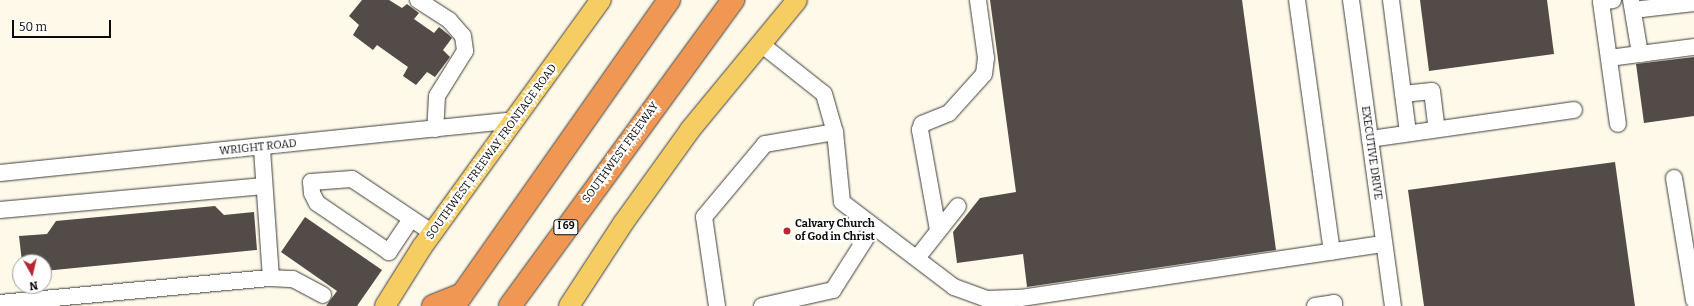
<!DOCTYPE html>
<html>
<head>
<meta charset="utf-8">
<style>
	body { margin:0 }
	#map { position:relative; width:1694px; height:306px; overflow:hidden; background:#fef9e8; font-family:Bitter,serif }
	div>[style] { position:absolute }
	.building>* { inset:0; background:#524b47 }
	.roads { filter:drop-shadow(0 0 1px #3d3d3d) drop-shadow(0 0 1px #3d3d3d) }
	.minor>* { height:16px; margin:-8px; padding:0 8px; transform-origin:8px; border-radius:8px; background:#fff }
	.major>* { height:20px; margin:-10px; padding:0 10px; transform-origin:10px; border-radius:10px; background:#f5cd62 }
	.highway>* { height:22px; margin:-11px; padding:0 11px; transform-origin:11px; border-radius:11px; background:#f19754 }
	.dots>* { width:11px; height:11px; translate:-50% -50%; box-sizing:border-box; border:2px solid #fff; border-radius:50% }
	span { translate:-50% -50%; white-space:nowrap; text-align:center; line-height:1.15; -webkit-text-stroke:4px #fff; paint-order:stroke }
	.shield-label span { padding:1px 3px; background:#fff; border:1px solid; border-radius:3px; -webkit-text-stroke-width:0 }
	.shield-label { font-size:10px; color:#0a0a0a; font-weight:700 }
	.street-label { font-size:11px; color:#0a0a0a }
	.poi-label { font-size:11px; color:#0a0a0a; font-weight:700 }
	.left { translate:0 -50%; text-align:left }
	.north { position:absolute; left:12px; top:254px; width:40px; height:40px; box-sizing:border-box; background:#fff; border:1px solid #9d9d9d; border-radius:50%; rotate:172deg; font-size:11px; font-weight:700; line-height:16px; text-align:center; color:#0a0a0a }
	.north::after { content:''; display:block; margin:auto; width:14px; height:18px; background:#b52732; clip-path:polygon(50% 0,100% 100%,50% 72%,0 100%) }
	.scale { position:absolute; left:12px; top:20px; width:99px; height:18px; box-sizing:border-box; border:2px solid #0a0a0a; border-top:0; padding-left:5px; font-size:12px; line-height:14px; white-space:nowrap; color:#0a0a0a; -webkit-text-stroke:3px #fff; paint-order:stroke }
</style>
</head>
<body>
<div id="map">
	<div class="building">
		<div style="clip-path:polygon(362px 0,389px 0,402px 8px,407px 4px,419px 13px,414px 19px,434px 33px,439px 27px,449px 35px,452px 38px,443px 50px,450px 57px,435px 77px,427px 72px,416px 85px,403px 76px,408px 67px,377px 45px,373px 50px,353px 35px,359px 25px,349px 16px)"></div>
		<div style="clip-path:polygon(990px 0,1242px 0,1276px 250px,1027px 287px,1023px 254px,957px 263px,953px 232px,980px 198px,1016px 192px)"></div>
		<div style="clip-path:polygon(1420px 0,1547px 0,1554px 54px,1429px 71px)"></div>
		<div style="clip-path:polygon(1694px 57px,1694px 116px,1644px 123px,1636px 64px)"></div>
		<div style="clip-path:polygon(1615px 162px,1635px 306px,1424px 306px,1408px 190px)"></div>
		<div style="clip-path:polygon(215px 206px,224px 215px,254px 212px,257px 250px,44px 271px,44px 262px,22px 262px,19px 236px,47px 234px,56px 221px)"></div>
		<div style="clip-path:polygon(305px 217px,382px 270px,357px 306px,326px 306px,337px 291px,281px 252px)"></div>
	</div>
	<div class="roads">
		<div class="minor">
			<div style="left:418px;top:0;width:37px;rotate:33deg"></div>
			<div style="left:449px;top:20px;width:21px;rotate:49deg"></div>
			<div style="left:463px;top:36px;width:15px;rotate:82deg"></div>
			<div style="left:465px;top:51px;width:53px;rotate:121.9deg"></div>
			<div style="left:437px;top:96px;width:33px;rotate:93deg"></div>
			<div style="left:1297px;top:0;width:254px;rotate:82.1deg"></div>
			<div style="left:1351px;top:0;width:309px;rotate:82.2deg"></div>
			<div style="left:1391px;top:0;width:134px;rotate:82.7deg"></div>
			<div style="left:1613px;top:0;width:12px;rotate:171deg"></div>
			<div style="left:1601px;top:2px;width:123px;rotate:82.1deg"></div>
			<div style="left:1631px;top:0;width:55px;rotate:80.5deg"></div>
			<div style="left:1633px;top:10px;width:61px;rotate:-6.5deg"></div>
			<div style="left:761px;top:44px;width:80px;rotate:38.4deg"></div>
			<div style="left:824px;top:94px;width:40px;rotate:74deg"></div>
			<div style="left:835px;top:132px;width:70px;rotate:84.3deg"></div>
			<div style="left:842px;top:202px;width:141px;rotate:37.2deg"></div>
			<div style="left:954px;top:287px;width:35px;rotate:20deg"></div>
			<div style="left:987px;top:299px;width:34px;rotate:-2deg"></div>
			<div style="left:1021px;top:298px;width:367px;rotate:-8.5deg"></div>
			<div style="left:1609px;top:58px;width:86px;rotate:-7.4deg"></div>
			<div style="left:1403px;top:94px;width:29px;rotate:-6deg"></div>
			<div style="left:1432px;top:91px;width:38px;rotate:83deg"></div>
			<div style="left:1370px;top:139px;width:206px;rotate:-8.1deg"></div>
			<div style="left:0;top:173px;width:519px;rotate:-5.86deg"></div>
			<div style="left:1674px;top:178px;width:124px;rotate:80.7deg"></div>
			<div style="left:0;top:210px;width:265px;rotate:-5.2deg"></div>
			<div style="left:411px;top:219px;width:40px;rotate:124deg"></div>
			<div style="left:389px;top:252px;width:87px;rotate:-145.8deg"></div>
			<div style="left:317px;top:203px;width:11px;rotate:-117deg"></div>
			<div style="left:312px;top:193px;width:11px;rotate:-95deg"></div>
			<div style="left:311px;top:182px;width:41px;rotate:-4.2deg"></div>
			<div style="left:352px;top:179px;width:97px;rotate:33.7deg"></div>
			<div style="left:938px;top:230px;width:102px;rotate:-100.2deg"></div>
			<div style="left:920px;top:130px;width:6px;rotate:-72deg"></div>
			<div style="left:922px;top:124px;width:29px;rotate:-22deg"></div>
			<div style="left:949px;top:113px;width:52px;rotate:-48.1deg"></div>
			<div style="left:984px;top:74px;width:16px;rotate:-83deg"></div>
			<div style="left:986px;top:58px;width:59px;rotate:-97.9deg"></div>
			<div style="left:917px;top:258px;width:66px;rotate:-51.7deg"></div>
			<div style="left:271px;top:278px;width:22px;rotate:3deg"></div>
			<div style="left:293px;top:279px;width:34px;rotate:28deg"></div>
			<div style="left:0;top:303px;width:272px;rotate:-5.3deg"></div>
			<div style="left:271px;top:278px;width:130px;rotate:-94deg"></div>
			<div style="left:717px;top:306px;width:90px;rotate:-98.3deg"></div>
			<div style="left:704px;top:217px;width:95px;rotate:-50.1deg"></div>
			<div style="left:765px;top:144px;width:71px;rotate:-9.7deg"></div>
			<div style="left:762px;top:306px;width:73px;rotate:-12.7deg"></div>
			<div style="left:833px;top:290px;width:75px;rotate:-57.6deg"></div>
			<div style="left:1315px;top:306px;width:19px;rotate:-9deg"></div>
			<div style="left:1334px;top:303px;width:3px;rotate:90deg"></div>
		</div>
		<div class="major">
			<div style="left:385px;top:306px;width:70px;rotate:-57.9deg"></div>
			<div style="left:422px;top:247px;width:305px;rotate:-54.1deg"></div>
			<div style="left:569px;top:306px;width:100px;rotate:-56.8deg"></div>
			<div style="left:624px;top:222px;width:113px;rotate:-54.3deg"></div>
			<div style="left:690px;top:130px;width:168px;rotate:-50.5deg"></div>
		</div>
		<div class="highway">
			<div style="left:433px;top:306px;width:31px;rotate:-22deg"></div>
			<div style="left:454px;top:306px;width:374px;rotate:-54.9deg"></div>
			<div style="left:510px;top:306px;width:379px;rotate:-53.9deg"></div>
		</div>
	</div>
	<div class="dots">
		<div style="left:787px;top:231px;background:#b52732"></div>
	</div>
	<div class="shield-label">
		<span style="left:566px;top:227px">I 69</span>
	</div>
	<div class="street-label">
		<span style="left:258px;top:148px;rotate:-6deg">WRIGHT ROAD</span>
		<span style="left:492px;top:152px;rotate:-54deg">SOUTHWEST FREEWAY FRONTAGE ROAD</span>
		<span style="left:621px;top:153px;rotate:-54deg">SOUTHWEST FREEWAY</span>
		<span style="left:1371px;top:153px;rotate:82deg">EXECUTIVE DRIVE</span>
	</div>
	<div class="poi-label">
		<span class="left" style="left:795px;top:231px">Calvary Church<br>of God in Christ</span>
	</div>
	<div class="north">N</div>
	<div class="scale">50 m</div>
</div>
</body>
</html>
